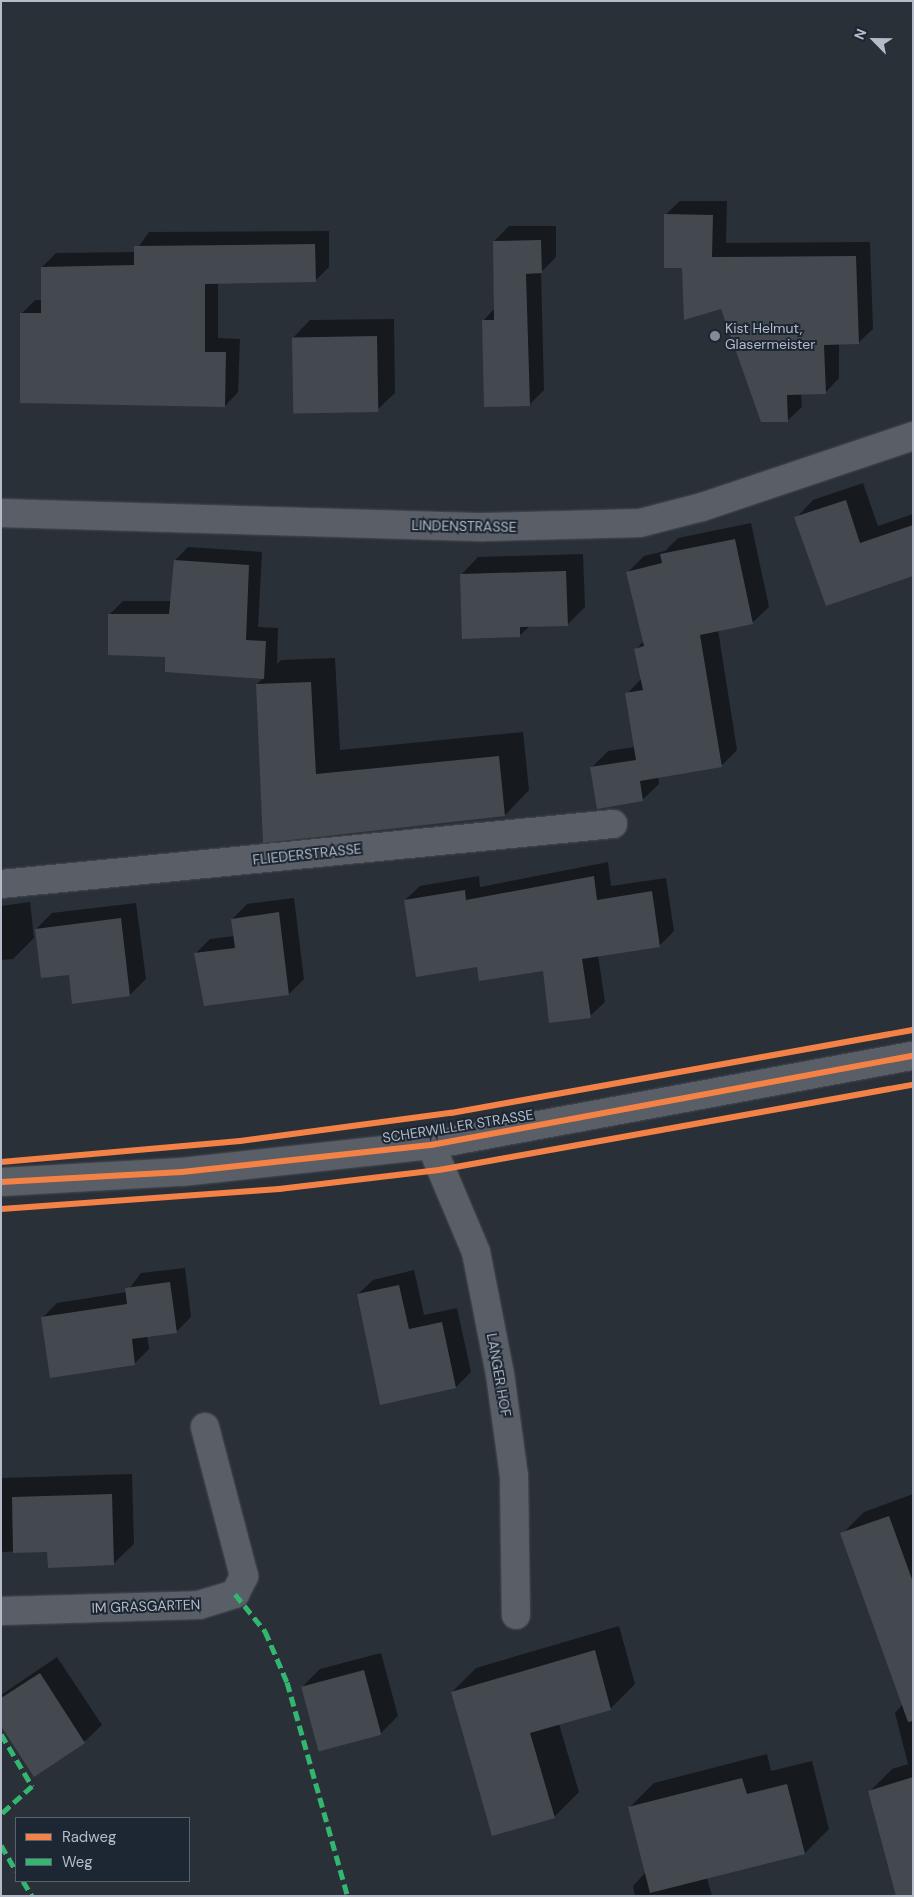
<!DOCTYPE html>
<html>
<head>
<meta charset="utf-8">
<style>
	body { margin:0 }
	#map { position:relative; width:914px; height:1897px; overflow:hidden; background:#2a3038; font-family:"DM Sans",sans-serif }
	div>[style] { position:absolute }
	.shadow>* { inset:0; background:#0007 }
	.building>* { inset:0; background:#444950; transform-origin:0 0 }
	.roads { filter:drop-shadow(0 0 1px #484c53) drop-shadow(0 0 1px #484c53) }
	.minor>* { height:28px; margin:-14px; padding:0 14px; transform-origin:14px; border-radius:14px; background:#5a5e66 }
	.tertiary>* { height:28px; margin:-14px; padding:0 14px; transform-origin:14px; border-radius:14px; background:#5a5e66 }
	.quiet>* { height:5px; margin-top:-2.5px; transform-origin:0; background:repeating-linear-gradient(90deg,#33b770 0 10px,transparent 0 15px) }
	.cycleway>* { height:6px; margin:-3px; padding:0 3px; transform-origin:3px; border-radius:3px; background:#f48246 }
	.dots>* { width:14px; height:14px; translate:-50% -50%; box-sizing:border-box; border:2px solid #1d2633; border-radius:50% }
	span { translate:-50% -50%; white-space:nowrap; text-align:center; line-height:1.15; -webkit-text-stroke:4px #1d2633; paint-order:stroke }
	.poi-label { font-size:14px; color:#b4bcc9 }
	.left { translate:0 -50%; text-align:left }
	.street-label { font-size:14px; color:#b4bcc9 }
	.frame { position:absolute; inset:0; border:2px solid #b4bcc9; pointer-events:none }
	.legend { position:absolute; left:15px; top:1817px; width:175px; height:65px; box-sizing:border-box; background:#1d2633; border:1px solid #59626f; margin:0; padding:6px 9px; list-style:none; font-size:15px; color:#b4bcc9 }
	.legend li { display:flex; align-items:center; gap:10px; height:25px }
	.legend b { width:25px; border:1px solid #59626f }
	.north { position:absolute; left:849px; top:15px; width:50px; height:50px; -webkit-text-stroke:4px #1d2633; paint-order:stroke; rotate:293deg; font-size:14px; font-weight:700; line-height:20px; text-align:center; color:#b4bcc9 }
	.north::after { content:''; display:block; margin:auto; width:18px; height:22px; background:#b4bcc9; clip-path:polygon(50% 0,100% 100%,50% 72%,0 100%) }
</style>
</head>
<body>
<div id="map">
	<div class="shadow">
		<div style="clip-path:polygon(680px 201px,727px 201px,726px 243px,870px 242px,873px 329px,858px 343px,839px 343px,839px 378px,825px 393px,801px 393px,802px 407px,787px 421px,721px 308px,684px 267px,665px 215px)"></div>
		<div style="clip-path:polygon(509px 226px,556px 226px,556px 257px,541px 272px,544px 390px,529px 405px,483px 321px,495px 308px,494px 241px)"></div>
		<div style="clip-path:polygon(329px 231px,329px 267px,315px 281px,218px 283px,218px 338px,240px 339px,238px 392px,225px 406px,21px 314px,35px 300px,42px 300px,42px 267px,56px 253px,135px 252px,149px 232px)"></div>
		<div style="clip-path:polygon(394px 319px,395px 393px,377px 410px,293px 338px,310px 320px)"></div>
		<div style="clip-path:polygon(863px 483px,878px 526px,913px 514px,913px 574px,796px 518px,813px 500px)"></div>
		<div style="clip-path:polygon(751px 523px,769px 607px,752px 623px,718px 630px,737px 750px,721px 766px,658px 776px,659px 784px,642px 800px,591px 768px,608px 751px,635px 747px,627px 694px,642px 678px,636px 649px,644px 641px,628px 572px,644px 556px,665px 551px,678px 538px)"></div>
		<div style="clip-path:polygon(188px 547px,262px 552px,258px 627px,278px 628px,277px 664px,281px 660px,335px 658px,340px 750px,523px 732px,529px 790px,505px 815px,265px 841px,257px 684px,264px 677px,167px 656px,110px 614px,123px 601px,171px 601px,175px 560px)"></div>
		<div style="clip-path:polygon(583px 554px,585px 607px,567px 625px,530px 626px,519px 636px,461px 575px,478px 557px)"></div>
		<div style="clip-path:polygon(608px 862px,611px 886px,666px 878px,674px 931px,660px 945px,598px 955px,605px 1002px,590px 1016px,544px 970px,478px 966px,405px 900px,420px 886px,479px 876px,480px 887px)"></div>
		<div style="clip-path:polygon(294px 898px,304px 979px,289px 994px,195px 954px,210px 939px,234px 936px,232px 919px,247px 904px)"></div>
		<div style="clip-path:polygon(30px 902px,34px 938px,13px 959px,1px 960px,1px 906px)"></div>
		<div style="clip-path:polygon(136px 903px,146px 979px,130px 995px,70px 974px,36px 929px,52px 913px)"></div>
		<div style="clip-path:polygon(185px 1268px,191px 1317px,176px 1332px,147px 1335px,149px 1349px,134px 1364px,42px 1318px,57px 1303px,127px 1292px,141px 1273px)"></div>
		<div style="clip-path:polygon(414px 1270px,424px 1315px,457px 1308px,471px 1372px,456px 1387px,381px 1403px,358px 1294px,373px 1280px)"></div>
		<div style="clip-path:polygon(132px 1474px,134px 1544px,113px 1564px,48px 1550px,1px 1552px,1px 1478px)"></div>
		<div style="clip-path:polygon(913px 1494px,913px 1896px,870px 1791px,892px 1769px,908px 1764px,895px 1713px,903px 1704px,842px 1534px,864px 1512px)"></div>
		<div style="clip-path:polygon(619px 1626px,635px 1684px,611px 1708px,559px 1724px,579px 1792px,554px 1817px,452px 1692px,476px 1668px)"></div>
		<div style="clip-path:polygon(381px 1653px,398px 1716px,380px 1734px,303px 1686px,320px 1669px)"></div>
		<div style="clip-path:polygon(57px 1657px,102px 1725px,84px 1742px,1px 1724px,1px 1695px)"></div>
		<div style="clip-path:polygon(767px 1754px,771px 1771px,812px 1761px,829px 1829px,805px 1853px,707px 1878px,712px 1896px,635px 1896px,633px 1886px,646px 1872px,630px 1807px,654px 1783px)"></div>
	</div>
	<div class="building">
		<div style="clip-path:polygon(664px 214px,713px 215px,712px 257px,856px 256px,859px 344px,824px 345px,826px 394px,787px 395px,788px 422px,761px 422px,721px 309px,684px 320px,682px 268px,664px 268px)"></div>
		<div style="clip-path:polygon(541px 240px,542px 273px,526px 274px,530px 406px,484px 407px,482px 320px,494px 320px,493px 241px)"></div>
		<div style="clip-path:polygon(315px 244px,316px 282px,205px 284px,205px 352px,226px 352px,225px 407px,20px 403px,20px 313px,41px 313px,41px 267px,134px 265px,134px 246px)"></div>
		<div style="left:377px;top:336px;width:76px;height:85px;rotate:89deg"></div>
		<div style="clip-path:polygon(846px 500px,860px 543px,913px 525px,913px 576px,826px 606px,794px 517px)"></div>
		<div style="clip-path:polygon(735px 539px,753px 624px,700px 635px,722px 767px,640px 781px,643px 801px,597px 809px,590px 767px,636px 760px,625px 693px,643px 690px,634px 649px,644px 646px,626px 572px,662px 563px,660px 554px)"></div>
		<div style="clip-path:polygon(174px 560px,249px 565px,246px 640px,266px 641px,264px 679px,165px 672px,165px 657px,108px 655px,108px 614px,169px 614px)"></div>
		<div style="clip-path:polygon(566px 571px,568px 626px,520px 627px,520px 637px,462px 639px,460px 574px)"></div>
		<div style="clip-path:polygon(311px 682px,316px 774px,499px 756px,505px 816px,263px 843px,256px 684px)"></div>
		<div style="clip-path:polygon(594px 876px,597px 900px,652px 891px,660px 947px,582px 959px,591px 1018px,549px 1023px,543px 971px,479px 981px,477px 967px,416px 977px,404px 900px,465px 890px,466px 900px)"></div>
		<div style="clip-path:polygon(279px 912px,289px 995px,204px 1006px,194px 953px,235px 948px,231px 919px)"></div>
		<div style="clip-path:polygon(121px 918px,130px 996px,72px 1004px,69px 975px,41px 978px,35px 929px)"></div>
		<div style="clip-path:polygon(170px 1282px,177px 1333px,132px 1339px,135px 1365px,50px 1378px,41px 1317px,127px 1304px,125px 1288px)"></div>
		<div style="clip-path:polygon(399px 1285px,409px 1329px,442px 1322px,456px 1388px,380px 1405px,357px 1294px)"></div>
		<div style="clip-path:polygon(112px 1494px,114px 1565px,48px 1568px,47px 1552px,13px 1553px,12px 1497px)"></div>
		<div style="clip-path:polygon(889px 1516px,913px 1582px,913px 1721px,908px 1722px,840px 1533px)"></div>
		<div style="clip-path:polygon(595px 1650px,611px 1710px,530px 1733px,555px 1818px,492px 1836px,451px 1692px)"></div>
		<div style="left:364px;top:1670px;width:67px;height:65px;rotate:75deg"></div>
		<div style="clip-path:polygon(40px 1673px,85px 1743px,34px 1777px,1px 1726px,1px 1698px)"></div>
		<div style="clip-path:polygon(913px 1777px,913px 1896px,896px 1896px,868px 1791px)"></div>
		<div style="clip-path:polygon(742px 1778px,747px 1794px,787px 1784px,805px 1854px,650px 1893px,628px 1807px)"></div>
	</div>
	<div class="roads">
		<div class="minor">
			<div style="left:1px;top:513px;width:483px;rotate:1.7deg"></div>
			<div style="left:484px;top:527px;width:156px;rotate:-1.5deg"></div>
			<div style="left:640px;top:523px;width:64px;rotate:-14.5deg"></div>
			<div style="left:702px;top:507px;width:223px;rotate:-18.6deg"></div>
			<div style="left:1px;top:884px;width:615px;rotate:-5.6deg"></div>
			<div style="left:431px;top:1145px;width:116px;rotate:67.2deg"></div>
			<div style="left:476px;top:1252px;width:124px;rotate:78.9deg"></div>
			<div style="left:500px;top:1374px;width:103px;rotate:82.2deg"></div>
			<div style="left:514px;top:1476px;width:139px;rotate:89.2deg"></div>
			<div style="left:1px;top:1611px;width:198px;rotate:-1.7deg"></div>
			<div style="left:199px;top:1605px;width:38px;rotate:-17deg"></div>
			<div style="left:235px;top:1594px;width:20px;rotate:-63deg"></div>
			<div style="left:244px;top:1576px;width:154px;rotate:-104.7deg"></div>
		</div>
		<div class="tertiary">
			<div style="left:1px;top:1182px;width:181px;rotate:-3.2deg"></div>
			<div style="left:182px;top:1172px;width:250px;rotate:-6.2deg"></div>
			<div style="left:431px;top:1145px;width:490px;rotate:-10.5deg"></div>
		</div>
	</div>
	<div class="quiet">
		<div style="left:235px;top:1594px;width:48px;rotate:51deg"></div>
		<div style="left:265px;top:1631px;width:56px;rotate:66.7deg"></div>
		<div style="left:287px;top:1682px;width:220px;rotate:74.2deg"></div>
		<div style="left:1px;top:1734px;width:61px;rotate:59.2deg"></div>
		<div style="left:32px;top:1786px;width:42px;rotate:137.9deg"></div>
		<div style="left:1px;top:1845px;width:30px;rotate:60deg"></div>
		<div style="left:23px;top:1881px;width:17px;rotate:59deg"></div>
	</div>
	<div class="cycleway">
		<div style="left:1px;top:1162px;width:240px;rotate:-5deg"></div>
		<div style="left:240px;top:1141px;width:213px;rotate:-7.6deg"></div>
		<div style="left:451px;top:1113px;width:469px;rotate:-10.2deg"></div>
		<div style="left:1px;top:1182px;width:181px;rotate:-3.2deg"></div>
		<div style="left:182px;top:1172px;width:250px;rotate:-6.2deg"></div>
		<div style="left:431px;top:1145px;width:490px;rotate:-10.5deg"></div>
		<div style="left:1px;top:1209px;width:279px;rotate:-4.1deg"></div>
		<div style="left:279px;top:1189px;width:161px;rotate:-6.8deg"></div>
		<div style="left:439px;top:1170px;width:482px;rotate:-10.2deg"></div>
	</div>
	<div class="dots">
		<div style="left:715px;top:336px;background:#848b96"></div>
	</div>
	<div class="poi-label">
		<span class="left" style="left:725px;top:336px">Kist Helmut,<br>Glasermeister</span>
	</div>
	<div class="street-label">
		<span style="left:464px;top:526px;rotate:1deg">LINDENSTRASSE</span>
		<span style="left:307px;top:854px;rotate:-6deg">FLIEDERSTRASSE</span>
		<span style="left:458px;top:1126px;rotate:-9deg">SCHERWILLER STRASSE</span>
		<span style="left:499px;top:1375px;rotate:80deg">LANGER HOF</span>
		<span style="left:146px;top:1606px;rotate:-2deg">IM GRASGARTEN</span>
	</div>
	<div class="frame"></div>
	<ul class="legend">
	<li><b style="height:6px;background:#f48246"></b>Radweg</li>
	<li><b style="height:6px;background:#33b770"></b>Weg</li>
	</ul>
	<div class="north">N</div>
</div>
</body>
</html>
